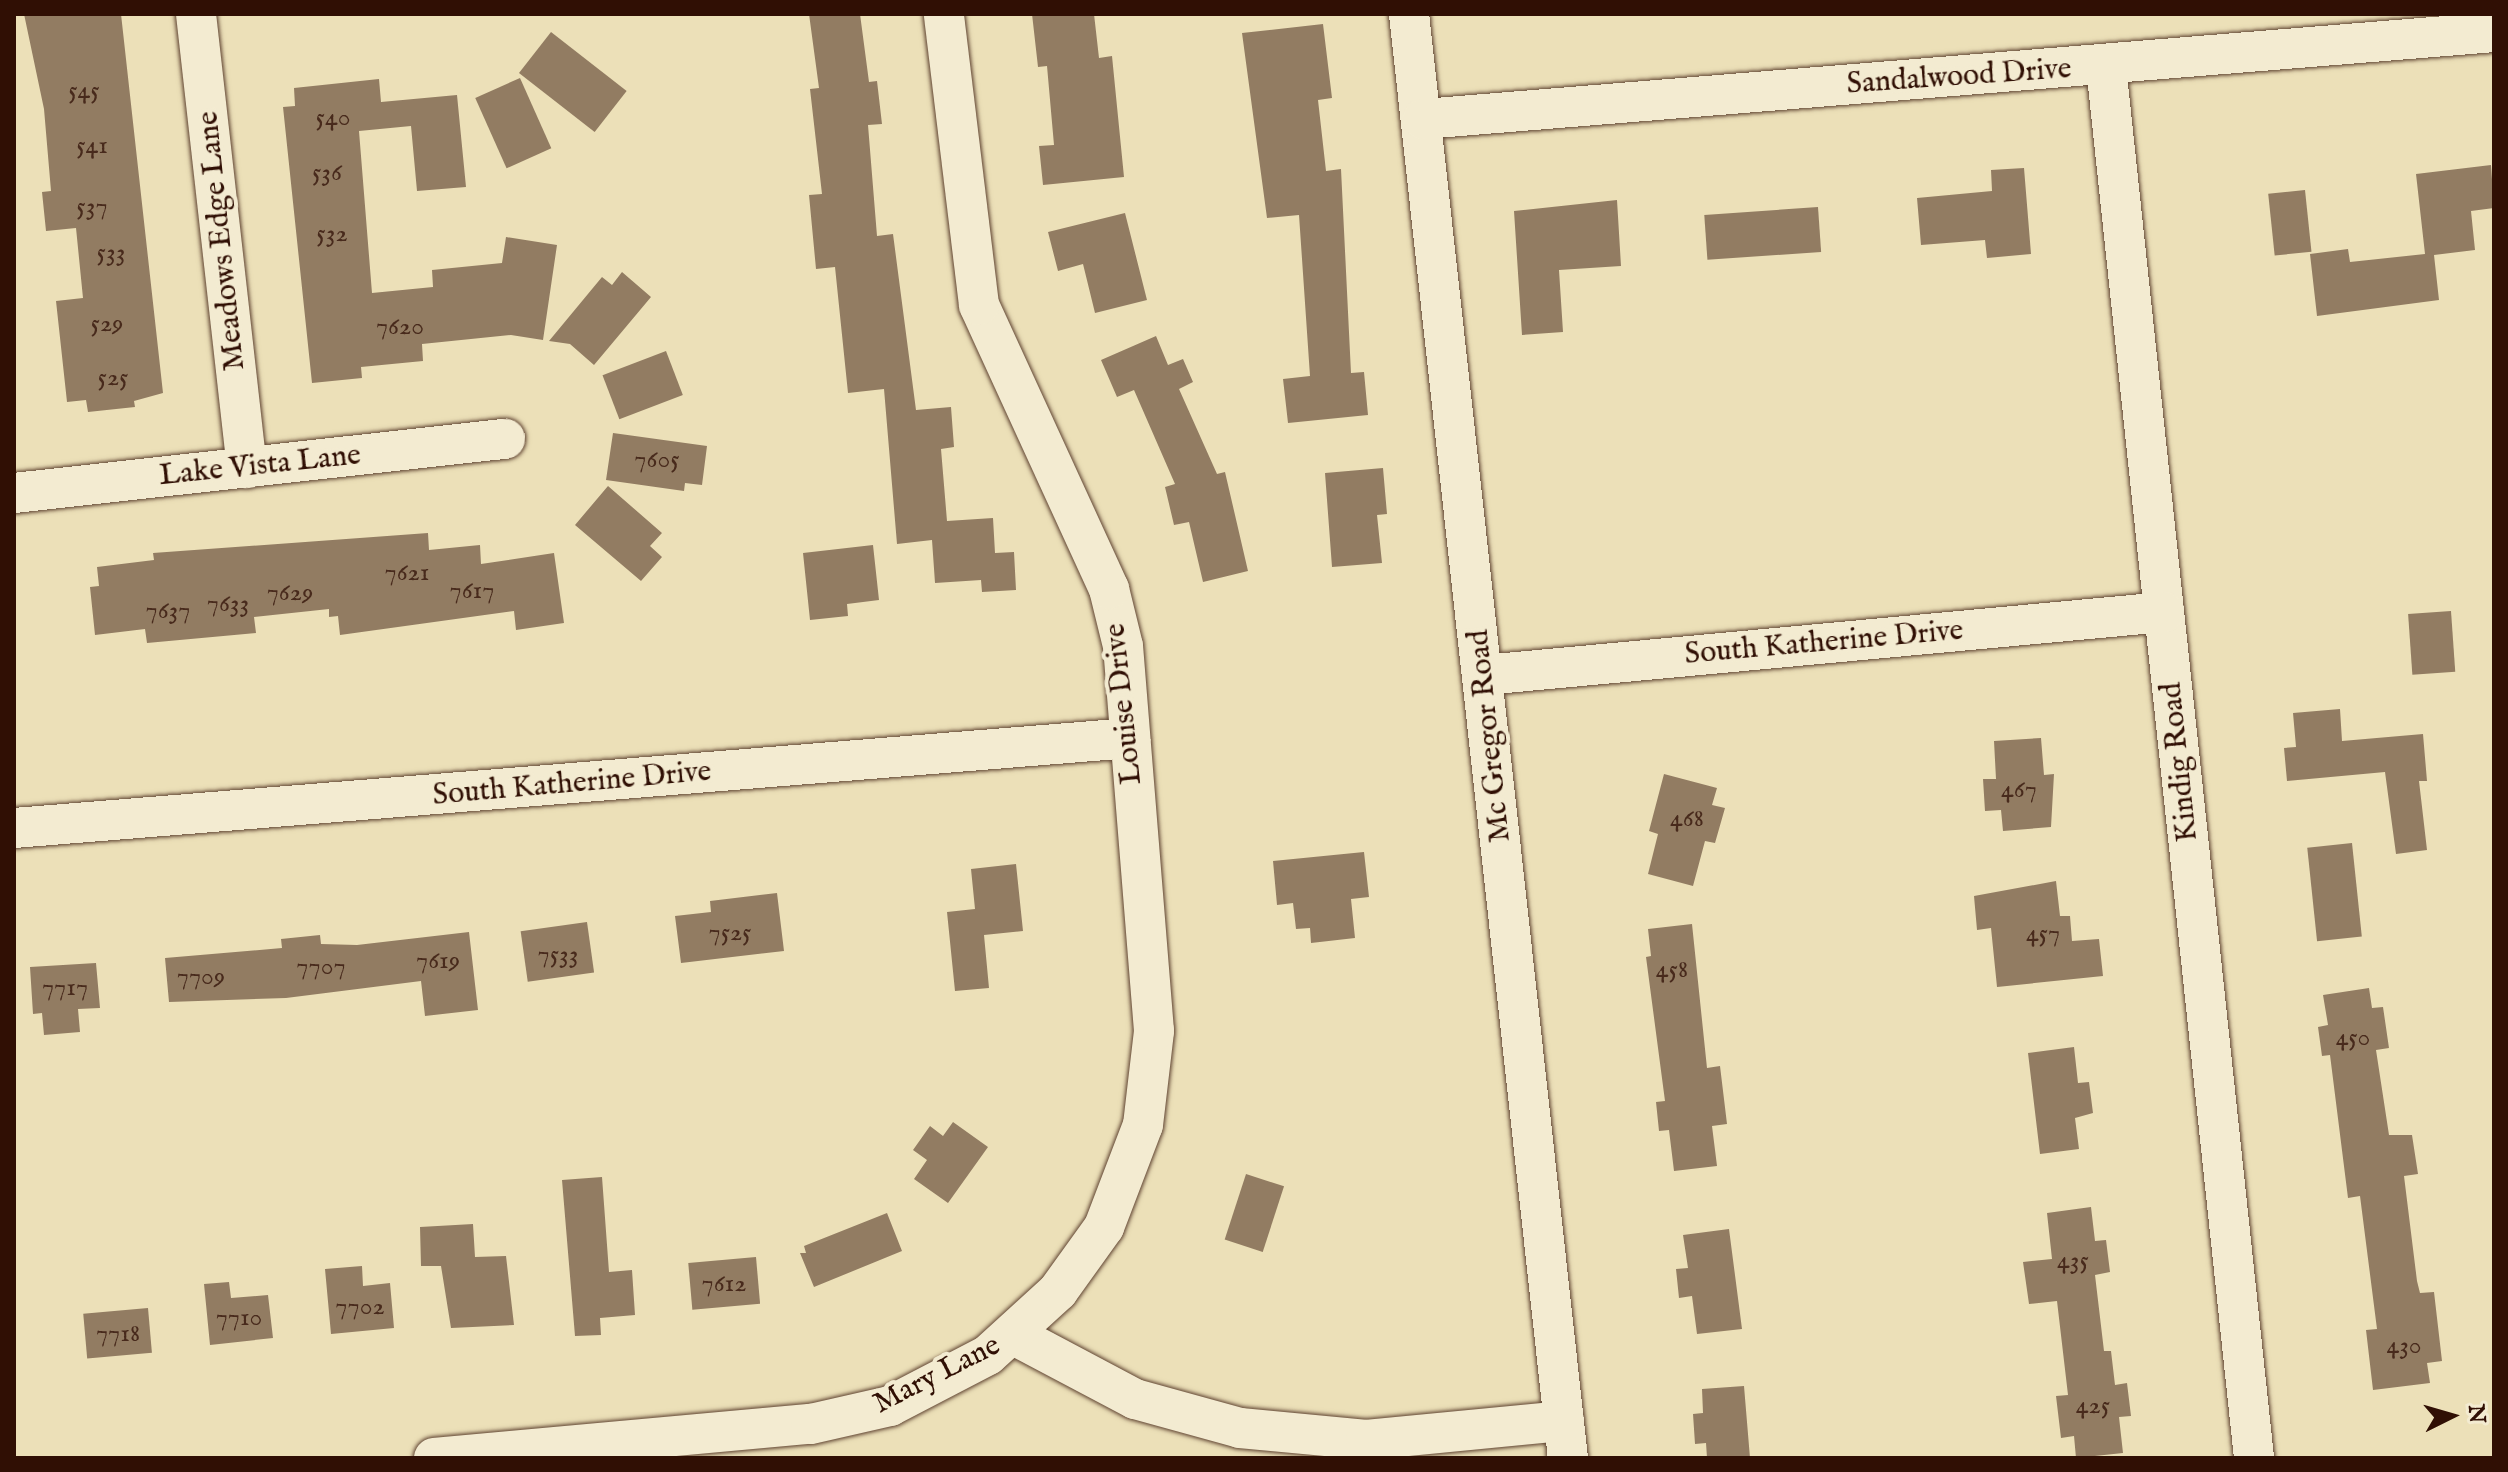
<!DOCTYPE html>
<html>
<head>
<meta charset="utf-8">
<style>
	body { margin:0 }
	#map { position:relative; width:2508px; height:1472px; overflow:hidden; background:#ece0b8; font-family:"IM FELL English",serif }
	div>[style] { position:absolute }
	.building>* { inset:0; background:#927c62; transform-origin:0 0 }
	.roads { filter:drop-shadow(0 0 2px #5f4331) drop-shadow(0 0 2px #5f4331) }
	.minor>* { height:40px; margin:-20px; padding:0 20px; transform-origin:20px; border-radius:20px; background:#f3ebd1 }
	span { translate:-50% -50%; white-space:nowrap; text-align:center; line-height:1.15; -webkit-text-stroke:8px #f3ebd1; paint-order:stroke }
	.number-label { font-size:26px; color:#482a1c }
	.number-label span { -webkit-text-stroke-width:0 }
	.street-label { font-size:30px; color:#300f04 }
	.frame { position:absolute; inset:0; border:16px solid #300f04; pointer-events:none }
	.north { position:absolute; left:2412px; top:1376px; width:80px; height:80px; -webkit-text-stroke:6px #f3ebd1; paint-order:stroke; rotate:85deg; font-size:22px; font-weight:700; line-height:32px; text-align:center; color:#300f04 }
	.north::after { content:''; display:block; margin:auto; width:28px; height:36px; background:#300f04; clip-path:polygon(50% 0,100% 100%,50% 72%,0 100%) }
</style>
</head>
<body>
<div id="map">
	<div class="building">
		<div style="clip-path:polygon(24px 14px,121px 14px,163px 393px,134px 401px,135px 407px,88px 412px,86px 400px,67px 402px,56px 301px,83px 298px,76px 228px,46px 231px,42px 192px,51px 191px,44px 109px)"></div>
		<div style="clip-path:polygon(809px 14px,860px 14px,869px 82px,877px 81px,882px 124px,868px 125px,877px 236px,893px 234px,916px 410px,951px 407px,954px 447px,941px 449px,947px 521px,993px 518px,995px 553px,1014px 552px,1016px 590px,982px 592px,981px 580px,935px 583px,932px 540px,897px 544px,884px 389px,848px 393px,835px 267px,816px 269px,809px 195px,822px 194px,810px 89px,819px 88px)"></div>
		<div style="clip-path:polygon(1032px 14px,1094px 14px,1099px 58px,1112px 56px,1124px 177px,1043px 185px,1039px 146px,1054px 145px,1047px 66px,1038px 67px)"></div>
		<div style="clip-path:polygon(1323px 24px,1332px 98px,1318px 100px,1326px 171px,1341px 169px,1351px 373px,1364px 372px,1368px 415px,1288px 423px,1283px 379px,1310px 376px,1299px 215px,1267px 218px,1242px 33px)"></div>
		<div style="left:551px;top:32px;width:96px;height:52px;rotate:38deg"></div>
		<div style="left:520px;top:78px;width:77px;height:49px;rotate:66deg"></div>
		<div style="clip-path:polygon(379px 79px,381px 102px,457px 95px,466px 187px,417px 191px,411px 126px,359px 131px,372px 293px,433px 287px,432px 270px,502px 263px,506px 237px,557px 245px,543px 340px,511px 335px,422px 344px,423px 361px,361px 367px,362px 378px,312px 383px,283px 107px,295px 106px,294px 88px)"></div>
		<div style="clip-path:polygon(2491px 165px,2494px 208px,2471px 211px,2475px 250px,2434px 255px,2439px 300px,2317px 316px,2310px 254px,2348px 249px,2350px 262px,2425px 254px,2416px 174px)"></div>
		<div style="clip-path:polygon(2024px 168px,2031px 254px,1987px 258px,1985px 240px,1921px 245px,1917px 198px,1992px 191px,1991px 170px)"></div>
		<div style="left:2305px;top:190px;width:62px;height:37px;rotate:84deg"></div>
		<div style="clip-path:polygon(1617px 200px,1621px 266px,1559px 270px,1563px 332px,1522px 335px,1514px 211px)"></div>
		<div style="left:1818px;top:207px;width:45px;height:114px;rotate:86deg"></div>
		<div style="clip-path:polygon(1125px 213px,1147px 300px,1095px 313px,1083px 264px,1058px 271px,1048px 232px)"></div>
		<div style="clip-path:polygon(622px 272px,651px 297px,594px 365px,570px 344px,549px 341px,602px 277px,612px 285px)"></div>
		<div style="clip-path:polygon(1156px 336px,1168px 365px,1183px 359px,1193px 382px,1179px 389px,1217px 474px,1225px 472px,1248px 571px,1203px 582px,1189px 522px,1174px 525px,1165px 487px,1175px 484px,1134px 390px,1117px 397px,1101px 360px)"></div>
		<div style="left:666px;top:351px;width:47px;height:68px;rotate:69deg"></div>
		<div style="clip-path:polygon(613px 433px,707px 446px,702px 485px,685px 483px,684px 491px,606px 480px)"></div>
		<div style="clip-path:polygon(1383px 468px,1387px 514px,1377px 515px,1382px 563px,1332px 567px,1325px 473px)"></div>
		<div style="clip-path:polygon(608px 486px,662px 533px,650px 546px,662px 557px,641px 581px,575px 525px)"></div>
		<div style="clip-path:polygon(428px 533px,429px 550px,480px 545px,481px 564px,554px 553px,564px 623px,516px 630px,514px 611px,340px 635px,338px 616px,329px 617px,329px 609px,254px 617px,256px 633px,147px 643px,145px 629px,95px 635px,90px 587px,99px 586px,97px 567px,154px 560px,153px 553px)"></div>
		<div style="clip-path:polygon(873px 545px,879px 600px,847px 604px,848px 616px,810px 620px,803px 553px)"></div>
		<div style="left:2451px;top:611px;width:61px;height:43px;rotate:86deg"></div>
		<div style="clip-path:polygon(2340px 709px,2342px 741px,2423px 734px,2427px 781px,2419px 781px,2427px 850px,2396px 854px,2385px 772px,2287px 781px,2284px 748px,2296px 747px,2293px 713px)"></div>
		<div style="clip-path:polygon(2041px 738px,2044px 775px,2054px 774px,2051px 827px,2003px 831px,2001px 810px,1985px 811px,1983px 779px,1996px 779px,1994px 741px)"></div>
		<div style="clip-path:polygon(1664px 774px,1717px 788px,1712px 805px,1725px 808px,1715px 843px,1705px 841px,1693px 886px,1648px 874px,1658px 834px,1649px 831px)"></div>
		<div style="left:2352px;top:843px;width:94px;height:45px;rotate:84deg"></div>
		<div style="clip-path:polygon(1364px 852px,1369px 897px,1351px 899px,1355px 938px,1311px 943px,1310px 928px,1296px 929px,1293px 903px,1277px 905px,1273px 861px)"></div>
		<div style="clip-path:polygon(1016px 864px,1023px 931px,984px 935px,989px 988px,955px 991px,947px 912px,975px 909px,971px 869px)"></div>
		<div style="clip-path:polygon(2056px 881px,2060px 916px,2070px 916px,2072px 941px,2099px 939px,2103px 976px,1997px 987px,1991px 928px,1977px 930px,1974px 896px)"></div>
		<div style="clip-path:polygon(777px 893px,784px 951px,681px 963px,675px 916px,711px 912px,710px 901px)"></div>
		<div style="left:587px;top:922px;width:51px;height:67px;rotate:82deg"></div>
		<div style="clip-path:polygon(1692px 924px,1707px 1068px,1720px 1066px,1727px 1124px,1712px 1126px,1717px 1166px,1674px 1171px,1669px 1130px,1659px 1131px,1656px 1102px,1665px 1101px,1646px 957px,1651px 956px,1648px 929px)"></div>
		<div style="clip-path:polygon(469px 932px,478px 1010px,425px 1016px,421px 981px,286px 998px,169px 1002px,165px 958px,282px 948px,281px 939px,320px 935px,321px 944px,357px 945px)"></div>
		<div style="clip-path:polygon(96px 963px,100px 1008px,78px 1009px,80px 1032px,44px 1035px,42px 1013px,33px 1014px,30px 967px)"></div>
		<div style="clip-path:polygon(2369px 988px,2372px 1008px,2383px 1007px,2389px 1048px,2376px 1050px,2389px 1135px,2412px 1135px,2418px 1174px,2404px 1176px,2417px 1281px,2420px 1293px,2434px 1292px,2442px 1361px,2427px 1363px,2430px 1383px,2373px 1390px,2366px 1330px,2377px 1329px,2360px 1196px,2348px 1198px,2330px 1055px,2322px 1056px,2318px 1027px,2328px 1025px,2323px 995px)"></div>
		<div style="clip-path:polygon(2074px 1047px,2078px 1083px,2089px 1082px,2093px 1113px,2075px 1118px,2079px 1149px,2040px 1154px,2028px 1053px)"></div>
		<div style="clip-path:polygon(953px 1122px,988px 1147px,948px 1203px,914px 1179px,927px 1160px,913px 1150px,930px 1126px,943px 1136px)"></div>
		<div style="left:1246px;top:1174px;width:40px;height:69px;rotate:18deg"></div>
		<div style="clip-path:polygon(602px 1177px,609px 1272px,632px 1270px,635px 1315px,600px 1318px,601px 1335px,575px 1336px,562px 1180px)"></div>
		<div style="clip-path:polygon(2091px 1207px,2095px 1241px,2106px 1240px,2110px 1272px,2095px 1275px,2104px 1351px,2111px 1351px,2115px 1385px,2127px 1383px,2131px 1416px,2119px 1417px,2123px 1453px,2076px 1458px,2074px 1436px,2061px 1438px,2056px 1396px,2068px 1395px,2057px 1301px,2029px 1304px,2023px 1262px,2052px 1259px,2047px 1213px)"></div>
		<div style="clip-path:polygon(887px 1213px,902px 1251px,814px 1287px,800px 1253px,806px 1253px,804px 1246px)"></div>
		<div style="clip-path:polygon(473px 1224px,475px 1257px,506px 1256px,514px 1325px,451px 1328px,441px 1266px,421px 1266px,420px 1227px)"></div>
		<div style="clip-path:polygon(1729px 1229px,1742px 1329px,1697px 1334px,1692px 1296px,1679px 1298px,1676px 1269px,1688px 1268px,1683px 1235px)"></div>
		<div style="left:756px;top:1257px;width:47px;height:68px;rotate:85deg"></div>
		<div style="clip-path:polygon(362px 1266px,363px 1286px,390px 1283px,394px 1328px,331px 1334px,325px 1269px)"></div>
		<div style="clip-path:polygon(229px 1282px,231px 1298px,268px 1295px,273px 1338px,210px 1345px,204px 1284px)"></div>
		<div style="left:148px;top:1308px;width:45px;height:65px;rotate:85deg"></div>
		<div style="clip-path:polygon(1744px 1386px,1750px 1458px,1707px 1458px,1706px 1443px,1695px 1444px,1693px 1414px,1703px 1413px,1702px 1389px)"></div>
	</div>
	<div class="roads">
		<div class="minor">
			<div style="left:196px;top:14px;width:457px;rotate:83.6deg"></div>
			<div style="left:1409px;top:14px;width:1453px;rotate:83.72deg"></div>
			<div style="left:2106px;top:66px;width:1400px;rotate:83.93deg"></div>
			<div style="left:1423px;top:119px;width:1075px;rotate:-4.64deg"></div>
			<div style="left:14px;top:493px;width:494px;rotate:-6.3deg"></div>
			<div style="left:1484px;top:675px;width:683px;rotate:-5.29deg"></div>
			<div style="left:14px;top:828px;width:1120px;rotate:-4.61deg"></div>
			<div style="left:1014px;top:1335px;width:137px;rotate:27.9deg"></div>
			<div style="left:1135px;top:1399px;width:109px;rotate:15.4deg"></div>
			<div style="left:1240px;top:1428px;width:127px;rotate:5.4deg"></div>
			<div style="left:1366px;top:1440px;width:199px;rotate:-5.5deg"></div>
			<div style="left:434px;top:1458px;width:379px;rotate:-5.2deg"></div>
			<div style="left:811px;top:1424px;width:81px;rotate:-12.8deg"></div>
			<div style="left:890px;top:1406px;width:110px;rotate:-27.5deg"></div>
			<div style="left:988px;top:1355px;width:95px;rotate:-42.4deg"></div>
			<div style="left:1058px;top:1291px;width:79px;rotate:-54.3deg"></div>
			<div style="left:1104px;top:1227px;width:109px;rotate:-69.1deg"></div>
			<div style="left:1143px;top:1125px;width:95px;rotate:-83.3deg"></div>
			<div style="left:1154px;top:1031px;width:386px;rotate:-94.6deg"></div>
			<div style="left:1123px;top:646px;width:59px;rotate:-103.8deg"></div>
			<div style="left:1109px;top:589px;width:312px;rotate:-114.6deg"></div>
			<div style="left:979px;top:305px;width:293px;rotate:-96.9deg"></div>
		</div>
	</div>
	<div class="number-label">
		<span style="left:84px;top:91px">545</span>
		<span style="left:333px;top:118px">540</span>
		<span style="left:92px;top:146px">541</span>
		<span style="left:327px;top:173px">536</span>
		<span style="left:92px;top:207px">537</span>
		<span style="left:332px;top:234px">532</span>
		<span style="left:111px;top:253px">533</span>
		<span style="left:107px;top:324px">529</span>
		<span style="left:400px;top:327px">7620</span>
		<span style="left:113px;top:378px">525</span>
		<span style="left:657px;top:460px">7605</span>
		<span style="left:407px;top:573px">7621</span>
		<span style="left:472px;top:591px">7617</span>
		<span style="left:290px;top:593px">7629</span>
		<span style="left:228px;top:604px">7633</span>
		<span style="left:168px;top:611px">7637</span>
		<span style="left:2019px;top:790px">467</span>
		<span style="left:1687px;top:819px">468</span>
		<span style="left:730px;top:933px">7525</span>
		<span style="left:2043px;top:934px">457</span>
		<span style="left:558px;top:955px">7533</span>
		<span style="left:438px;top:961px">7619</span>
		<span style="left:321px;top:967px">7707</span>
		<span style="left:1672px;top:970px">458</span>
		<span style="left:201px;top:977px">7709</span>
		<span style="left:65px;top:988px">7717</span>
		<span style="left:2353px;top:1038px">450</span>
		<span style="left:2073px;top:1261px">435</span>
		<span style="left:724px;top:1284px">7612</span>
		<span style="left:360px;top:1307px">7702</span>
		<span style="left:239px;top:1318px">7710</span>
		<span style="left:118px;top:1334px">7718</span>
		<span style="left:2404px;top:1346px">430</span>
		<span style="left:2093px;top:1406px">425</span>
	</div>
	<div class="street-label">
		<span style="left:1959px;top:77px;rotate:-4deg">Sandalwood Drive</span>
		<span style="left:222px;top:241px;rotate:-96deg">Meadows Edge Lane</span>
		<span style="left:260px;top:466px;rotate:-6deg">Lake Vista Lane</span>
		<span style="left:1824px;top:643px;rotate:-5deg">South Katherine Drive</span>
		<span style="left:1124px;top:704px;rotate:-96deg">Louise Drive</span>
		<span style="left:1490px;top:736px;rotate:-96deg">Mc Gregor Road</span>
		<span style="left:2180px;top:762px;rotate:-96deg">Kindig Road</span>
		<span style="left:572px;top:784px;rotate:-5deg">South Katherine Drive</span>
		<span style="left:937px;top:1375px;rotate:-27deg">Mary Lane</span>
	</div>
	<div class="frame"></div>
	<div class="north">N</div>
</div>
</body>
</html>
